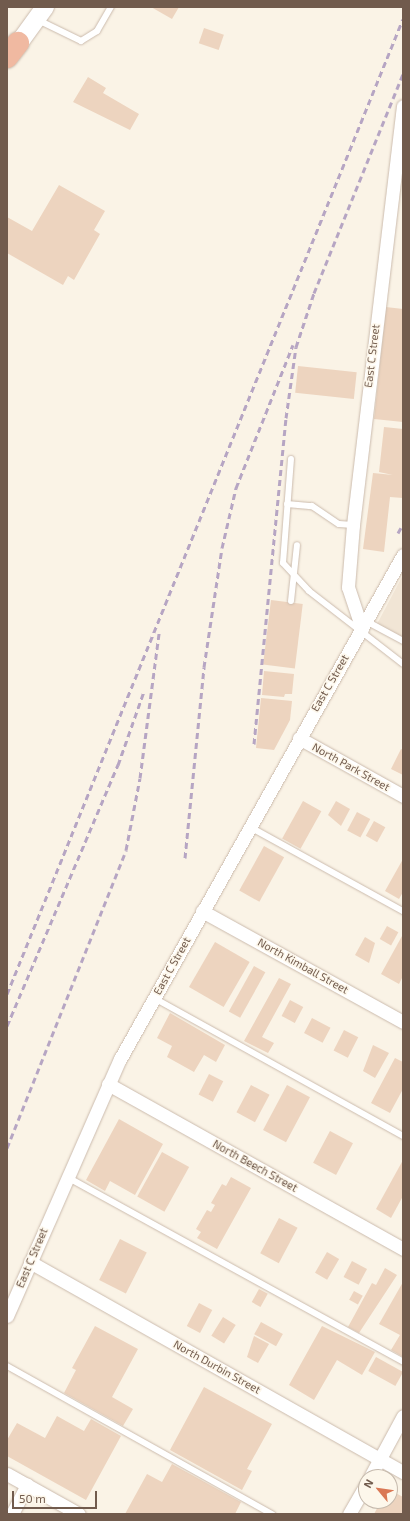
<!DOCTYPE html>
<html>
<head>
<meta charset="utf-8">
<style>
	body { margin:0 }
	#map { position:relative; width:410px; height:1521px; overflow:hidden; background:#faf3e6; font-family:"Exo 2",sans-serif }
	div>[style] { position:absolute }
	.residential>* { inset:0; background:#f1e5d5 }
	.building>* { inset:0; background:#edd4bf; transform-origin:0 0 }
	.roads { filter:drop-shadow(0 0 1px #cbbbad) drop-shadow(0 0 1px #cbbbad) }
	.service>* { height:6px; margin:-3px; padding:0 3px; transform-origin:3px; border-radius:3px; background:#fff }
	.minor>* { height:13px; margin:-6.5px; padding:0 6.5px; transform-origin:6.5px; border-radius:6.5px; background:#fff }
	.secondary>* { height:18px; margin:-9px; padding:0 9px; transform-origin:9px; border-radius:9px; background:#fff }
	.motorway>* { height:22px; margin:-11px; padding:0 11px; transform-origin:11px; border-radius:11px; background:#f0b9a1 }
	.rail>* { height:3px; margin-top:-1.5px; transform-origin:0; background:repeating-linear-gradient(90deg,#b6a5c3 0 6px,transparent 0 10px) }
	span { translate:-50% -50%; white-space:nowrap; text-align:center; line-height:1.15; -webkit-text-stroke:3px #fdf7eb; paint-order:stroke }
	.street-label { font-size:11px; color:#715b4d }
	.frame { position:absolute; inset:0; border:8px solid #715b4d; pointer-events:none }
	.north { position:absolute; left:358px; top:1469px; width:40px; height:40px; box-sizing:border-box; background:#fdf7eb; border:1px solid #c5b9ac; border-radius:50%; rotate:299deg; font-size:11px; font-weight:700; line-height:16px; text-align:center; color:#715b4d }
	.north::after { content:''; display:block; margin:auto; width:14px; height:18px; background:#da7855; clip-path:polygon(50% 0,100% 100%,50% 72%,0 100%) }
	.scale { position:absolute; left:12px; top:1491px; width:85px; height:18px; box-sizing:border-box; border:2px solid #715b4d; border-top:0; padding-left:5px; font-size:12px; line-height:14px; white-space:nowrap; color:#715b4d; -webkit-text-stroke:3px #fdf7eb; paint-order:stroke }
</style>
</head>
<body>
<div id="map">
	<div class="residential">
		<div style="clip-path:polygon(403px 575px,403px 638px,377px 624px)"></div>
	</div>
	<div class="building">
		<div style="clip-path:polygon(151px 7px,179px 7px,172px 19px)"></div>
		<div style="left:204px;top:28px;width:21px;height:16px;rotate:19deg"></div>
		<div style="clip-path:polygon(88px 77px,106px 88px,103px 93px,139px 114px,130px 130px,73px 102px)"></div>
		<div style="clip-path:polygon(59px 185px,105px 211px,94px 230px,100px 234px,74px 280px,68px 276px,63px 285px,7px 253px,7px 217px,32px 231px)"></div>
		<div style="clip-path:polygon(386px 307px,403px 309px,403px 422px,374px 419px)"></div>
		<div style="left:298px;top:366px;width:59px;height:27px;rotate:6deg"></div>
		<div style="clip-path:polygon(384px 427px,403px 429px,403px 498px,390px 497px,384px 552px,363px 549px,373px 473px,393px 475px,379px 472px)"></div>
		<div style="left:271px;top:600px;width:32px;height:65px;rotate:7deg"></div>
		<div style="clip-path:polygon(264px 671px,294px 674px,292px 694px,285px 694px,284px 697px,262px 695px)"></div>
		<div style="clip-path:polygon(261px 698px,292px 701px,290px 720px,274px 750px,256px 748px)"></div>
		<div style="clip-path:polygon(401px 749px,403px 750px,403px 775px,391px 769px)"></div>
		<div style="left:303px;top:801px;width:21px;height:43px;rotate:29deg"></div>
		<div style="clip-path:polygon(336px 801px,350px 809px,341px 826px,328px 815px)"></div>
		<div style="left:357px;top:812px;width:15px;height:21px;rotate:28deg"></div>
		<div style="left:374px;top:821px;width:13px;height:17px;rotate:29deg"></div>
		<div style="left:264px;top:846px;width:23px;height:51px;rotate:29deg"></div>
		<div style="clip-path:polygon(403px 859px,403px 892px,399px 899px,385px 891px)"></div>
		<div style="left:387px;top:926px;width:13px;height:15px;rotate:29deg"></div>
		<div style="clip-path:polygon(402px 936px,403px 976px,399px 984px,381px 974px)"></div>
		<div style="clip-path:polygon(365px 937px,375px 943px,369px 963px,355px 955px)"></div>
		<div style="left:215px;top:942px;width:40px;height:52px;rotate:30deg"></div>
		<div style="left:254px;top:966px;width:13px;height:52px;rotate:29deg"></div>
		<div style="clip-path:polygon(279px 978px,291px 984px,262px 1037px,274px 1043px,268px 1053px,244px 1041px)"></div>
		<div style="left:290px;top:1000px;width:15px;height:18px;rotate:28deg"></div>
		<div style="clip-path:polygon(170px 1013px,225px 1045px,216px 1062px,204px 1055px,194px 1072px,167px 1057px,172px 1046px,157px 1038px)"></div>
		<div style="left:312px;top:1018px;width:21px;height:17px;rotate:28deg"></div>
		<div style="left:344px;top:1030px;width:16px;height:23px;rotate:27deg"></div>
		<div style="clip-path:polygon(373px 1045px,389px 1053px,375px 1078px,363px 1071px)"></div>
		<div style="clip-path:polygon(395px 1058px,403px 1062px,403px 1089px,390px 1113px,371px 1103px)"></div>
		<div style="left:209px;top:1074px;width:16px;height:23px;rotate:27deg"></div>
		<div style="left:251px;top:1085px;width:21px;height:31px;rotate:28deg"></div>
		<div style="left:287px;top:1085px;width:26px;height:51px;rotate:28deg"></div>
		<div style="clip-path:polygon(119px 1119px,163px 1144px,135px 1195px,110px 1181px,105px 1191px,86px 1180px)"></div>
		<div style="left:330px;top:1131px;width:26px;height:36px;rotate:28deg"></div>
		<div style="left:162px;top:1152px;width:31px;height:51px;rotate:29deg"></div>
		<div style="clip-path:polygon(403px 1160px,403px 1196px,391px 1218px,376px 1209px)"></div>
		<div style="clip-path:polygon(231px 1177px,251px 1188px,217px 1249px,197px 1238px,201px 1232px,196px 1229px,207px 1210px,211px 1212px,215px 1205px,211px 1203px,222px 1184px,226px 1186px)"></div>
		<div style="left:279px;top:1218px;width:21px;height:40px;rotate:28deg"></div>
		<div style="left:120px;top:1239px;width:30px;height:46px;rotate:27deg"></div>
		<div style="left:327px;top:1252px;width:14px;height:24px;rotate:30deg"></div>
		<div style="left:352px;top:1261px;width:17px;height:18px;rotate:28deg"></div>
		<div style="clip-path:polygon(385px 1268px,397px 1275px,359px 1333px,348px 1327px,372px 1283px,376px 1285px)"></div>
		<div style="clip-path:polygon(403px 1282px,403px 1357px,391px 1350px,400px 1335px,379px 1324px)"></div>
		<div style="left:259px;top:1289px;width:10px;height:15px;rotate:29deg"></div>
		<div style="left:354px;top:1291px;width:10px;height:10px;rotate:29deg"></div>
		<div style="left:199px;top:1303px;width:15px;height:26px;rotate:28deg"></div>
		<div style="left:223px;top:1317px;width:15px;height:22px;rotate:32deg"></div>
		<div style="left:261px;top:1322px;width:25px;height:14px;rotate:29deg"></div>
		<div style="clip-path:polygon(95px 1326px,138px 1349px,112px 1397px,133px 1409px,123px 1426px,64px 1393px,76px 1370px,72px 1368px)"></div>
		<div style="clip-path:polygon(322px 1326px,375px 1352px,362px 1375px,337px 1360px,314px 1400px,289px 1385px)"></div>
		<div style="clip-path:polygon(254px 1336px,269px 1344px,258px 1363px,247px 1357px)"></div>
		<div style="left:376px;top:1357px;width:31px;height:16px;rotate:29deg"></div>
		<div style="clip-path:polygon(204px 1387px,272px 1424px,247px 1469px,252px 1471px,242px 1490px,170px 1450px)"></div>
		<div style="clip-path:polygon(57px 1416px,84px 1431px,91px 1419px,121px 1436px,86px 1500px,7px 1456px,7px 1440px,17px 1423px,45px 1438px)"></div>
		<div style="clip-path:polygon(172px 1464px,241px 1502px,235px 1514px,125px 1514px,147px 1474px,162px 1482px)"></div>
		<div style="clip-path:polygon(390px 1490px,403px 1497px,403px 1514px,374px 1514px,381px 1501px,390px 1501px)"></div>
	</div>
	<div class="roads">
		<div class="service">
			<div style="left:38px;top:20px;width:48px;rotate:26deg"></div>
			<div style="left:81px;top:41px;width:19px;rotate:-32deg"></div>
			<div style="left:97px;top:31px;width:28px;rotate:-60deg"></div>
			<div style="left:291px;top:459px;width:104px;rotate:94.4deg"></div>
			<div style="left:283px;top:563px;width:38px;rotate:47deg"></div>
			<div style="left:309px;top:591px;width:119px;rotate:37.8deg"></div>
			<div style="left:287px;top:504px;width:25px;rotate:5deg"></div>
			<div style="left:312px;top:506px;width:32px;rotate:34deg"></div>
			<div style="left:339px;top:524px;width:14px;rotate:4deg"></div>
			<div style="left:291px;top:601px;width:56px;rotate:-83.9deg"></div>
			<div style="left:366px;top:621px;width:42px;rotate:28.4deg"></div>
			<div style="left:250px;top:827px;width:175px;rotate:28.8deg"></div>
			<div style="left:154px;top:998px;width:285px;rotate:29deg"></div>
			<div style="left:67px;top:1177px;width:384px;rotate:28.8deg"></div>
			<div style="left:7px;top:1366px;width:304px;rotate:29.2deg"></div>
		</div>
		<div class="minor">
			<div style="left:362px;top:629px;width:44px;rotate:-108.4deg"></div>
			<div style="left:348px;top:587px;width:62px;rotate:-85.4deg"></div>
			<div style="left:353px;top:525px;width:422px;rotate:-83.2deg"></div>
			<div style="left:299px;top:738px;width:119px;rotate:29.1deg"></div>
			<div style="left:202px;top:911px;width:230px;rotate:28.9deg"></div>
			<div style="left:108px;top:1084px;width:338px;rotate:29.2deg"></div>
			<div style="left:30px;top:1262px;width:428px;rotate:29.4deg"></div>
			<div style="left:7px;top:1316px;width:281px;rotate:-66.3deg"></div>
			<div style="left:120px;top:1059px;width:578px;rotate:-60.69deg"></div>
			<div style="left:7px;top:1474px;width:82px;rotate:29.1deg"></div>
			<div style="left:370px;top:1477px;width:69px;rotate:-61.6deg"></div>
			<div style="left:12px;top:1514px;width:33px;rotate:-63deg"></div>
			<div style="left:349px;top:1514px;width:34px;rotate:-60deg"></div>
		</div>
		<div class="secondary">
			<div style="left:11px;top:54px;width:58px;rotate:-54.1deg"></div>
		</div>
		<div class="motorway">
			<div style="left:7px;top:57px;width:18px;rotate:-52deg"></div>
		</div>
	</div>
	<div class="rail">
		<div style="left:398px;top:533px;width:10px;rotate:-61deg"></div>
		<div style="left:254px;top:744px;width:328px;rotate:-84.4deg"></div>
		<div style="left:286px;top:418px;width:72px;rotate:-82deg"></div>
		<div style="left:296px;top:347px;width:57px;rotate:-71.6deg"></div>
		<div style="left:314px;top:293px;width:236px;rotate:-67.9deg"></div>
		<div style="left:185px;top:858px;width:192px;rotate:-84.3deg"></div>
		<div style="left:204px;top:667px;width:120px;rotate:-81.4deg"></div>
		<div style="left:222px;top:548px;width:62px;rotate:-76.9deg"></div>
		<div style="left:236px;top:488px;width:154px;rotate:-68.3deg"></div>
		<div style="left:7px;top:994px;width:1052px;rotate:-67.9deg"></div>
		<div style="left:7px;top:1026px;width:284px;rotate:-67deg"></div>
		<div style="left:118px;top:765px;width:78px;rotate:-70.6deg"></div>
		<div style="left:7px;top:1148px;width:321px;rotate:-68.2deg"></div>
		<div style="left:126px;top:850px;width:73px;rotate:-79deg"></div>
		<div style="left:140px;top:778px;width:146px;rotate:-82.5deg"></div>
	</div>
	<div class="street-label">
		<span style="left:372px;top:356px;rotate:-83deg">East C Street</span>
		<span style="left:330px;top:683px;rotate:-60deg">East C Street</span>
		<span style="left:351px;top:767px;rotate:29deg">North Park Street</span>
		<span style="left:172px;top:966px;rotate:-61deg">East C Street</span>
		<span style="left:303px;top:966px;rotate:29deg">North Kimball Street</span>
		<span style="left:255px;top:1166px;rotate:29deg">North Beech Street</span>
		<span style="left:32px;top:1258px;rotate:-67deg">East C Street</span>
		<span style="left:217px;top:1367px;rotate:29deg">North Durbin Street</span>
	</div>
	<div class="frame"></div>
	<div class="north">N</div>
	<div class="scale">50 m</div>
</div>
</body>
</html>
